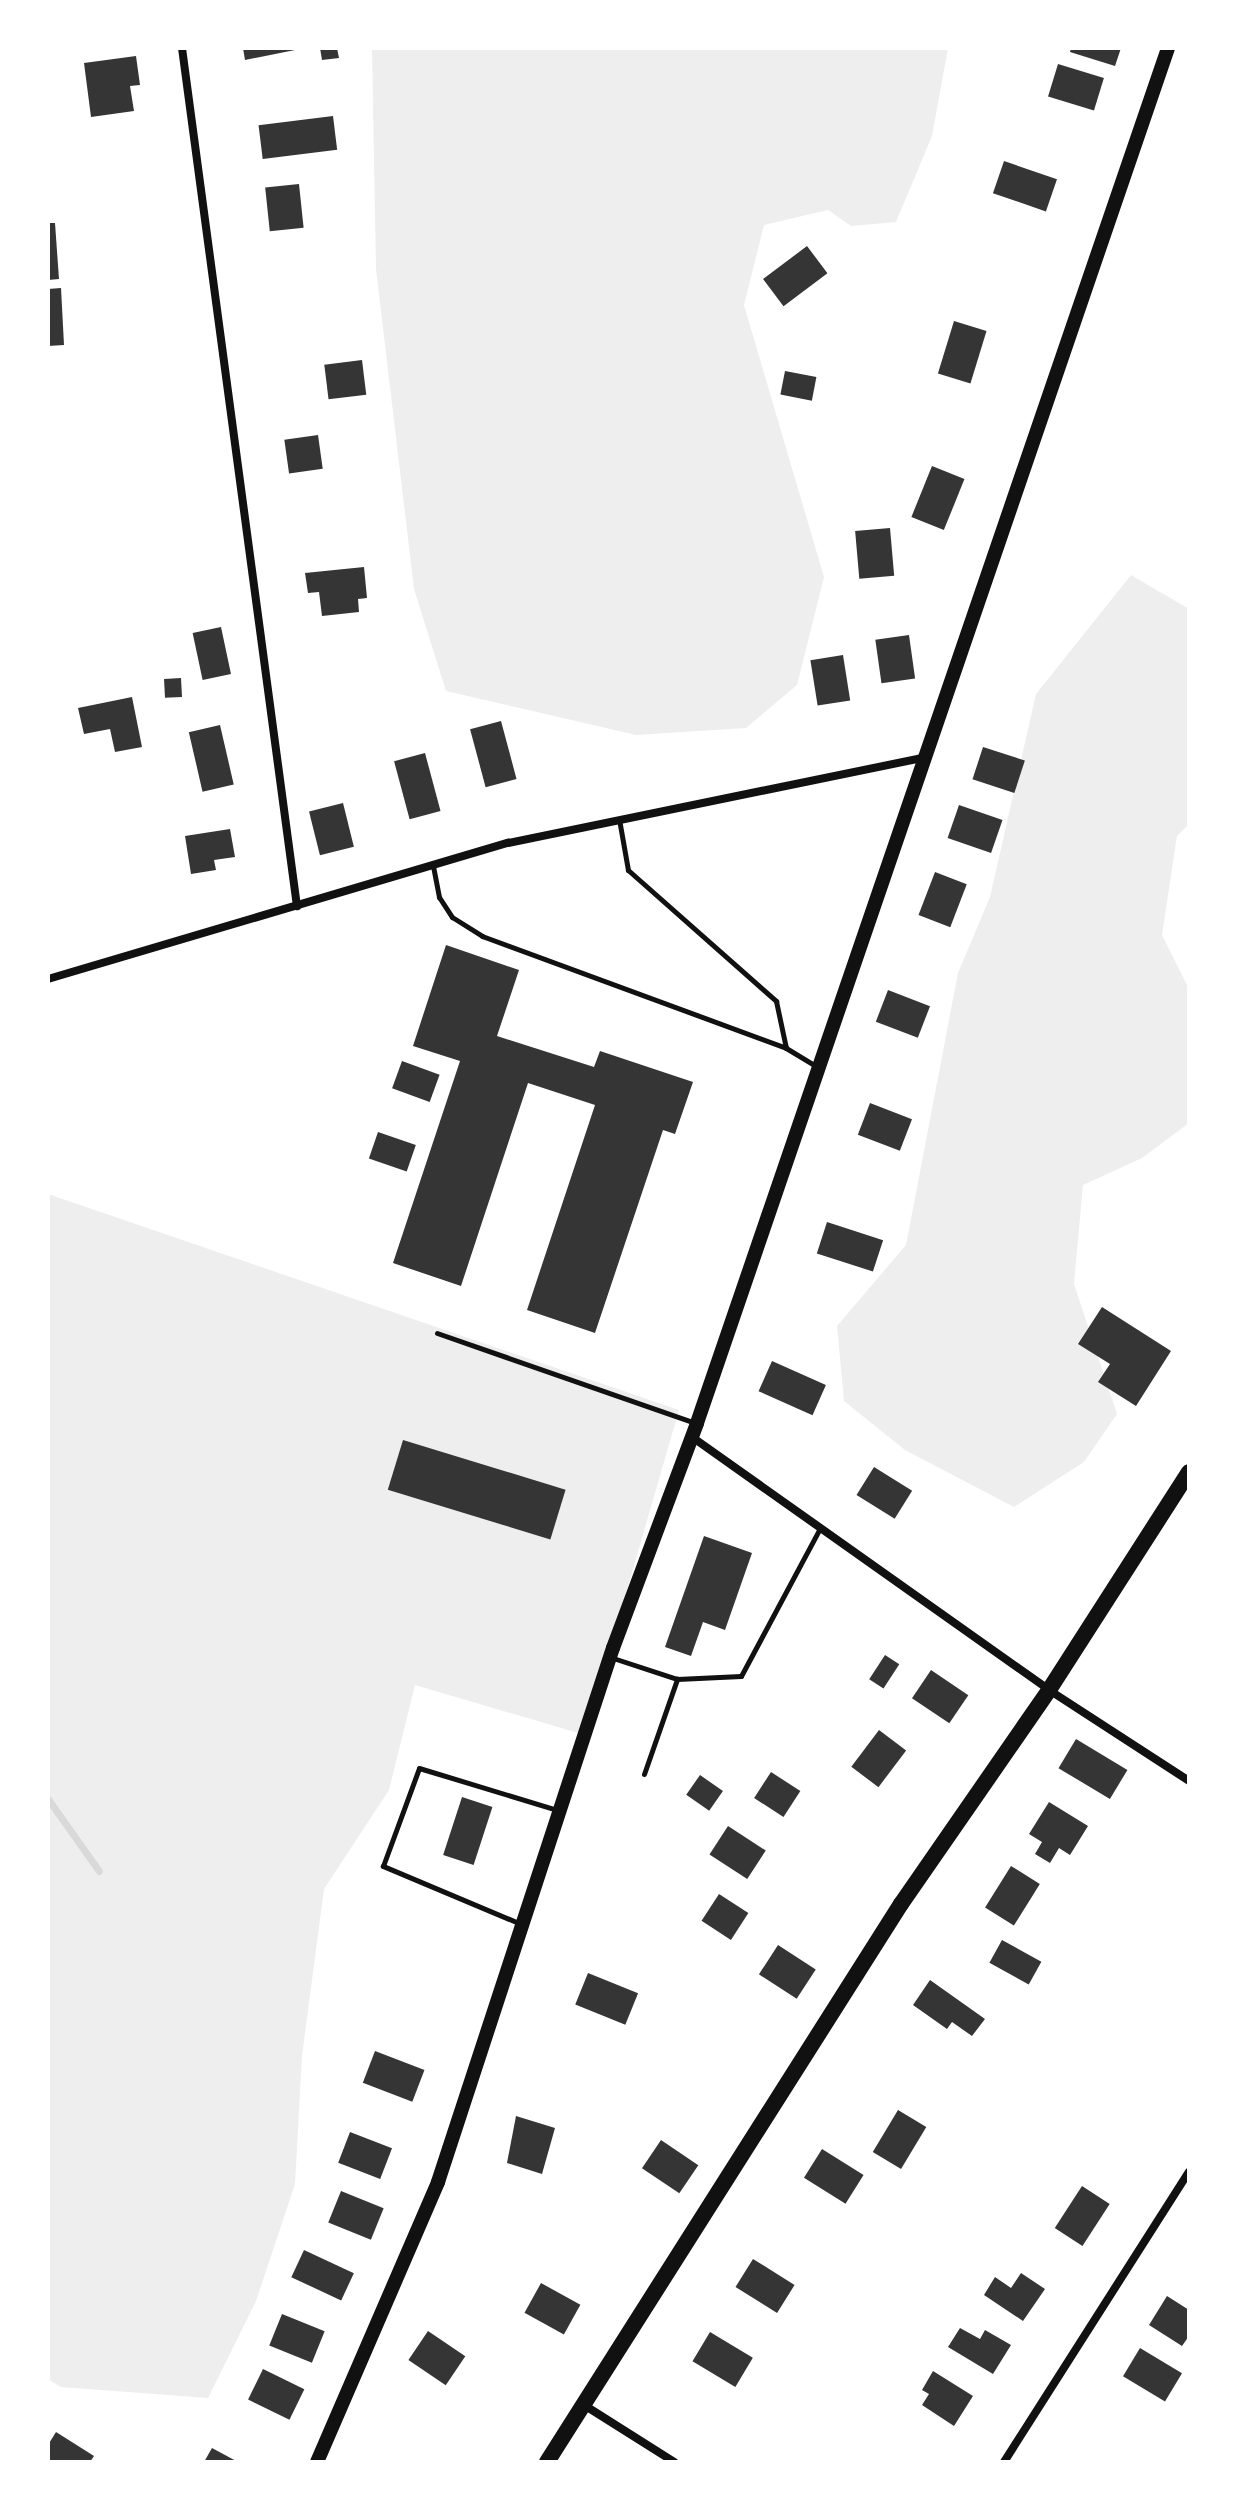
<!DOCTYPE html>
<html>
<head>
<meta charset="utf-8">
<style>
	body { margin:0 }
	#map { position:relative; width:1237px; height:2510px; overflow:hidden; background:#fff; font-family:"Archivo Narrow",sans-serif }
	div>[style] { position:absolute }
	.green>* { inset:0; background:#eee }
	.stream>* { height:7px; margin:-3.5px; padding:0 3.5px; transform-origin:3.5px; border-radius:3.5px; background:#d9d9d9 }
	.building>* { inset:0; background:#353535; transform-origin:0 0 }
	.service>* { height:5px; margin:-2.5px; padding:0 2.5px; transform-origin:2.5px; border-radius:2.5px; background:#111 }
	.minor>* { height:8px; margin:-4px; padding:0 4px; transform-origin:4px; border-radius:4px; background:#111 }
	.tertiary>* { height:14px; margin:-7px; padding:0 7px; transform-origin:7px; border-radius:7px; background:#111 }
	.secondary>* { height:16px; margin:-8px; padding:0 8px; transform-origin:8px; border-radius:8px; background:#111 }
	span { translate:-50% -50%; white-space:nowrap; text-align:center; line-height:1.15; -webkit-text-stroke:6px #fff; paint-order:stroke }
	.frame { position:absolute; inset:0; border:50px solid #fff; pointer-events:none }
</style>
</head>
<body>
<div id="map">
	<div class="green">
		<div style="clip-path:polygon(372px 48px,948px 48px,932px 136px,896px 222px,851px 226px,828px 210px,764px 225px,744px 305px,824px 577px,797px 685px,746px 728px,636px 735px,446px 691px,414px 589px,376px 269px)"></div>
		<div style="clip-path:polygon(1131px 575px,1189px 609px,1189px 824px,1177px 836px,1162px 935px,1189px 989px,1189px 1123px,1142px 1158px,1083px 1185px,1074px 1284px,1117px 1414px,1084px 1462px,1014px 1507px,905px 1450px,844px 1401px,837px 1326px,906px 1245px,958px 973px,990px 897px,1036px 694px)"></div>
		<div style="clip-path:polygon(48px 1194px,679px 1410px,585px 1735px,415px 1685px,389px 1790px,324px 1889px,302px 2056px,295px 2184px,256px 2301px,208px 2398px,61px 2387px,48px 2379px)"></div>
	</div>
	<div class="stream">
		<div style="left:48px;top:1799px;width:88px;rotate:54.7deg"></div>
	</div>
	<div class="building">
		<div style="clip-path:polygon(243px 48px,300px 48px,300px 49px,245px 60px)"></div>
		<div style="clip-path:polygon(320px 48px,337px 48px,339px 58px,322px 60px)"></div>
		<div style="clip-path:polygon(1071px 48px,1121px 48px,1115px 66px,1070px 52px)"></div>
		<div style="clip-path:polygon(136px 56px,140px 85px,130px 86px,134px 111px,91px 117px,84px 63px)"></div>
		<div style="left:1058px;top:64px;width:48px;height:34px;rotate:17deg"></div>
		<div style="left:333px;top:116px;width:34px;height:75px;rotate:83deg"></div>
		<div style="left:1004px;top:161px;width:56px;height:34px;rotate:19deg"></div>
		<div style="left:299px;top:184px;width:44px;height:34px;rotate:84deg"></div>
		<div style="clip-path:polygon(48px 223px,55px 223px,59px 279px,48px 280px)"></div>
		<div style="left:807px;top:246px;width:34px;height:55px;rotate:53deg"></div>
		<div style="clip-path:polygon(61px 288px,64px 345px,48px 346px,48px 289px)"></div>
		<div style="left:954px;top:321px;width:34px;height:55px;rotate:17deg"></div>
		<div style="left:362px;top:360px;width:35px;height:38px;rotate:83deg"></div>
		<div style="left:785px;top:371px;width:32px;height:24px;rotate:11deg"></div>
		<div style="left:318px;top:435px;width:34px;height:34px;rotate:82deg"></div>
		<div style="left:932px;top:466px;width:35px;height:55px;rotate:22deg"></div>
		<div style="left:890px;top:528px;width:48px;height:35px;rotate:85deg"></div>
		<div style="clip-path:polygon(364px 567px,367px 598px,358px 599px,359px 612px,322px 616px,319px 592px,308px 593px,305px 573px)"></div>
		<div style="left:221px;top:627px;width:48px;height:29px;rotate:78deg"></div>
		<div style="left:909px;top:635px;width:44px;height:34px;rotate:82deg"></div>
		<div style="left:843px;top:655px;width:46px;height:33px;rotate:81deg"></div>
		<div style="left:181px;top:678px;width:19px;height:17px;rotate:87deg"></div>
		<div style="clip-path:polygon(132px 697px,142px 747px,115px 752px,110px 729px,84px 734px,78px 708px)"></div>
		<div style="left:501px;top:721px;width:60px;height:32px;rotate:75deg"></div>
		<div style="left:220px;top:725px;width:61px;height:32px;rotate:77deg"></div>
		<div style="left:983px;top:747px;width:44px;height:34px;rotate:18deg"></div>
		<div style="left:425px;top:753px;width:60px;height:32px;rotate:75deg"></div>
		<div style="left:343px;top:803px;width:45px;height:35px;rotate:76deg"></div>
		<div style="left:959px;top:805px;width:46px;height:35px;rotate:19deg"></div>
		<div style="clip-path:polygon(230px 829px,235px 857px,214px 860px,216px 870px,191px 874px,185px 836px)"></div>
		<div style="left:935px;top:872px;width:34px;height:46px;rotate:21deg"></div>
		<div style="clip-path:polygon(446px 945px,519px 970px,497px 1036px,594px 1067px,600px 1051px,693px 1082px,675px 1134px,663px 1130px,595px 1333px,527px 1310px,595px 1105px,528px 1083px,461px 1286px,393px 1263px,460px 1061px,413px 1046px)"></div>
		<div style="left:888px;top:990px;width:45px;height:34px;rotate:21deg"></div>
		<div style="left:402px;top:1061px;width:40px;height:29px;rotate:20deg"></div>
		<div style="left:870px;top:1103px;width:45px;height:34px;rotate:21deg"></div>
		<div style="left:378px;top:1132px;width:40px;height:28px;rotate:19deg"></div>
		<div style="left:827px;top:1222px;width:59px;height:33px;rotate:18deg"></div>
		<div style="clip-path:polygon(1102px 1307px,1171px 1351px,1136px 1406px,1098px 1382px,1110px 1364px,1078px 1344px)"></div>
		<div style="left:772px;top:1361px;width:59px;height:33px;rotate:24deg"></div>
		<div style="left:403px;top:1440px;width:170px;height:52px;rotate:17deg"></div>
		<div style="left:874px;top:1467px;width:45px;height:33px;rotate:32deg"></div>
		<div style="clip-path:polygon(704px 1536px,752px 1553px,725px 1630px,703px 1622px,691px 1656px,665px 1647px)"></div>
		<div style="left:885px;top:1655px;width:17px;height:29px;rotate:33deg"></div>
		<div style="left:931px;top:1670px;width:45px;height:34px;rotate:34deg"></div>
		<div style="left:879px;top:1730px;width:34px;height:46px;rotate:37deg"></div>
		<div style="left:1076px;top:1739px;width:60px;height:34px;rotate:31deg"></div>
		<div style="left:771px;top:1772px;width:35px;height:31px;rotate:33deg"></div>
		<div style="left:700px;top:1775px;width:28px;height:24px;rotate:35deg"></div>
		<div style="left:462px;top:1797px;width:32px;height:61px;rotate:18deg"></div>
		<div style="clip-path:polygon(1049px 1802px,1088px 1826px,1070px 1855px,1059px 1848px,1050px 1863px,1035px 1854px,1042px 1842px,1029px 1834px)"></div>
		<div style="left:728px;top:1826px;width:45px;height:34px;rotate:33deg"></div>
		<div style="left:1011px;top:1866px;width:34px;height:49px;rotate:32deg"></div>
		<div style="left:719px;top:1894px;width:35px;height:32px;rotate:33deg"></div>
		<div style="left:1002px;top:1940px;width:45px;height:26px;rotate:29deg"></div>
		<div style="left:778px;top:1945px;width:45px;height:35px;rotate:33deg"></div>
		<div style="left:588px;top:1973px;width:54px;height:34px;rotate:22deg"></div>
		<div style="clip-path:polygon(930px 1980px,985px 2019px,972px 2036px,952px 2022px,947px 2029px,913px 2005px)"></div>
		<div style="left:375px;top:2051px;width:53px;height:34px;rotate:21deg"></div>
		<div style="left:898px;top:2110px;width:33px;height:49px;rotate:31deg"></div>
		<div style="clip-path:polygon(516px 2116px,555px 2128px,542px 2174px,507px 2163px)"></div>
		<div style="left:350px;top:2132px;width:45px;height:33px;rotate:21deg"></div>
		<div style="left:661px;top:2140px;width:45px;height:34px;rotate:34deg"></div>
		<div style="left:822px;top:2149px;width:49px;height:34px;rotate:32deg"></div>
		<div style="left:1082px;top:2186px;width:33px;height:50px;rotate:33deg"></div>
		<div style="left:341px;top:2191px;width:46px;height:34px;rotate:22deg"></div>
		<div style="left:304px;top:2250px;width:55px;height:30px;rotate:25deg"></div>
		<div style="left:753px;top:2259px;width:49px;height:33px;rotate:32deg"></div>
		<div style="clip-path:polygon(1021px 2273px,1045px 2289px,1023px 2321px,984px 2295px,995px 2277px,1011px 2288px)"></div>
		<div style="left:541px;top:2283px;width:45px;height:34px;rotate:29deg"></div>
		<div style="clip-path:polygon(1167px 2296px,1189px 2310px,1189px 2336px,1182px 2346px,1149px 2325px)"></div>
		<div style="left:282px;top:2314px;width:46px;height:34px;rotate:22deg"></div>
		<div style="clip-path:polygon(960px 2328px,980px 2339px,985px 2330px,1011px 2345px,993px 2374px,948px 2347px)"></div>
		<div style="left:428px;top:2331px;width:45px;height:35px;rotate:34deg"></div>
		<div style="left:710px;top:2332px;width:50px;height:34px;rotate:31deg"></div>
		<div style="left:1140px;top:2348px;width:49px;height:33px;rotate:31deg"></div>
		<div style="left:263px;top:2369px;width:46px;height:34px;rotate:26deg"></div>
		<div style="clip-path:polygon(933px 2371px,973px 2396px,954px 2426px,922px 2405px,929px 2394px,922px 2390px)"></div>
		<div style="clip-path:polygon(56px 2432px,94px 2456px,90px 2462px,48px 2462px,48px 2445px)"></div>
		<div style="clip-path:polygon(212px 2448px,238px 2462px,204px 2462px)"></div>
	</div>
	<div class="service">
		<div style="left:619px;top:819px;width:52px;rotate:80deg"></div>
		<div style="left:628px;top:870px;width:198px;rotate:41.5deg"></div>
		<div style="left:776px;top:1001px;width:48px;rotate:78deg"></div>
		<div style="left:433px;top:866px;width:32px;rotate:79deg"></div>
		<div style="left:439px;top:897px;width:24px;rotate:57deg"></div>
		<div style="left:452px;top:917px;width:36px;rotate:32deg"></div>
		<div style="left:482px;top:936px;width:324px;rotate:20.2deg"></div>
		<div style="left:786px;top:1048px;width:35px;rotate:31deg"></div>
		<div style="left:437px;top:1333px;width:274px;rotate:19.2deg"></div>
		<div style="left:613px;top:1658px;width:67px;rotate:18.2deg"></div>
		<div style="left:644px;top:1774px;width:101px;rotate:-70.8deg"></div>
		<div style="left:677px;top:1679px;width:64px;rotate:-2.7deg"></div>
		<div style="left:741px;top:1676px;width:168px;rotate:-61.9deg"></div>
		<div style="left:521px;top:1924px;width:150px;rotate:-157.2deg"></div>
		<div style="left:383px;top:1866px;width:104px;rotate:-69.8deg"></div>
		<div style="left:419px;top:1768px;width:144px;rotate:16.9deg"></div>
	</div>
	<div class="minor">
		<div style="left:182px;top:48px;width:866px;rotate:82.37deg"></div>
		<div style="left:48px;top:979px;width:480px;rotate:-16.5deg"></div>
		<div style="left:508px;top:843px;width:423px;rotate:-11.6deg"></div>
		<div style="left:692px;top:1437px;width:438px;rotate:35.3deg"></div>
		<div style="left:1049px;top:1690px;width:167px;rotate:33deg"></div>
		<div style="left:584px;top:2405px;width:107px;rotate:32.3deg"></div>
		<div style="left:1004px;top:2462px;width:344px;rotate:-57.5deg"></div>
	</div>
	<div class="tertiary">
		<div style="left:317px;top:2462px;width:305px;rotate:-66.6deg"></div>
		<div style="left:438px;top:2182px;width:562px;rotate:-71.86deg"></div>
		<div style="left:613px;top:1648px;width:240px;rotate:-69.5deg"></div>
		<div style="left:697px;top:1423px;width:1453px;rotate:-71.09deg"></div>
	</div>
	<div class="secondary">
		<div style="left:547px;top:2462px;width:661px;rotate:-57.61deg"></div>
		<div style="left:901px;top:1904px;width:260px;rotate:-55.3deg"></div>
		<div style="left:1049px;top:1690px;width:259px;rotate:-57.3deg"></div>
	</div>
	<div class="frame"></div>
</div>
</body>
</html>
